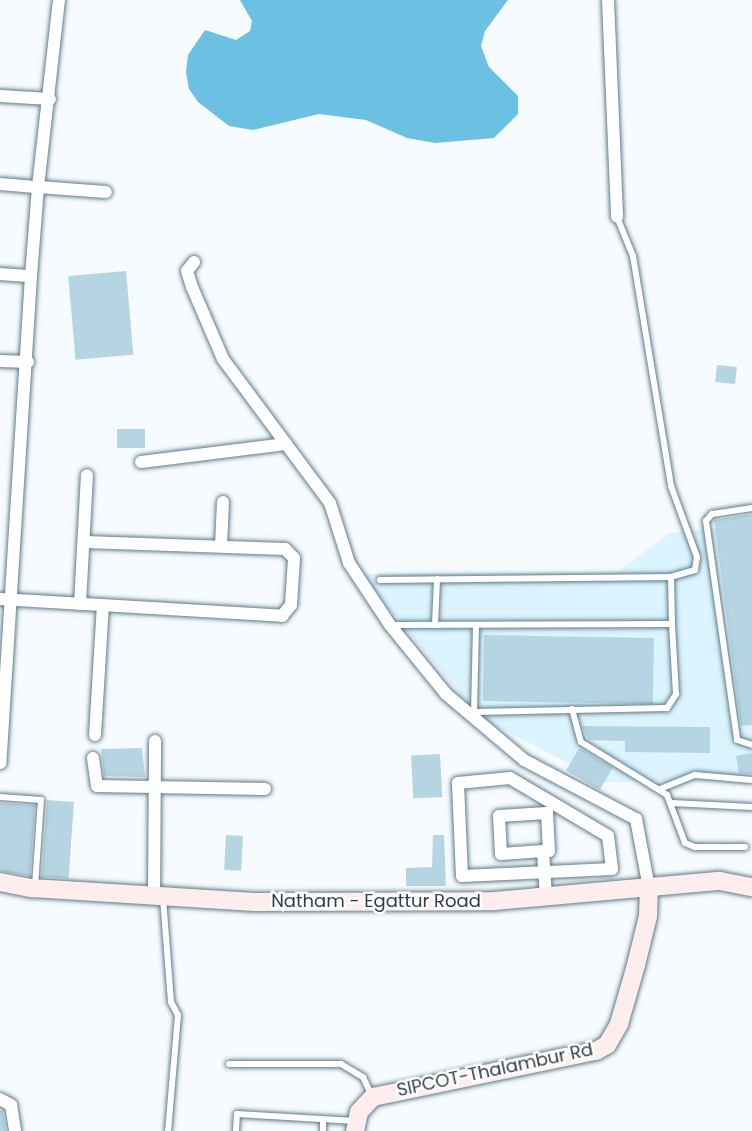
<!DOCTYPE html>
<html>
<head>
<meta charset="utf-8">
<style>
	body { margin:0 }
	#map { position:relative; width:752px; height:1131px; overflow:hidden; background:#f5fbfe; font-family:Poppins,sans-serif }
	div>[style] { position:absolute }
	.built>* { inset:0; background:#dcf4ff }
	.water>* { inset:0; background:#6cc1e3 }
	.building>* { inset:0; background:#b6d5e2; transform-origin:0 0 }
	.roads { filter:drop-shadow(0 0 2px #607c88) drop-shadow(0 0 2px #607c88) }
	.lane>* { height:6px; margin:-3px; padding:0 3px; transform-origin:3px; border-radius:3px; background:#fff }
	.street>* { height:12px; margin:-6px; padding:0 6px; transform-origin:6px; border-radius:6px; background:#fff }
	.secondary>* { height:18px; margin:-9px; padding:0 9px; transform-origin:9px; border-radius:9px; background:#feeded }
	span { translate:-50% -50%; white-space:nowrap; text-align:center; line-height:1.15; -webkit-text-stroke:5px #fff; paint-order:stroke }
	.street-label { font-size:18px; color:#303d42 }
</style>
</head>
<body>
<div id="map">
	<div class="built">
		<div style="clip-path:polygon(752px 525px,752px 781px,604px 782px,479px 717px,360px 574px,616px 573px,670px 533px)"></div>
	</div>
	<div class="water">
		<div style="clip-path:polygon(240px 0,508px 0,485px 31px,481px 46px,489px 67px,518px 96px,518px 114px,494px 138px,435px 143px,407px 138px,366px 120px,319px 114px,253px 130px,229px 126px,198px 102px,189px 89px,186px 72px,188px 55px,205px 30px,236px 40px,250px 31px,252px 21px)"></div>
	</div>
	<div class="building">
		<div style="left:126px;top:271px;width:84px;height:58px;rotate:85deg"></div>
		<div style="left:717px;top:365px;width:20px;height:17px;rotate:6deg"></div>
		<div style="left:117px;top:429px;width:28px;height:19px"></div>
		<div style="clip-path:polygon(752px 514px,752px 725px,741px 726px,714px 520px)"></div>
		<div style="left:484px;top:635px;width:170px;height:66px;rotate:1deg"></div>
		<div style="clip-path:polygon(582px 726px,710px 727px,710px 753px,625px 752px,625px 741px,589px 740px)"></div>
		<div style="clip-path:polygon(142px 748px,145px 777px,104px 776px,101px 749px)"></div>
		<div style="left:579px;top:748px;width:39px;height:26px;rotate:30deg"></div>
		<div style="clip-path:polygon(752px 753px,752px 774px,739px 773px,736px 756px)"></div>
		<div style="left:440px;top:754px;width:43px;height:29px;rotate:87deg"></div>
		<div style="left:47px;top:800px;width:27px;height:77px;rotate:4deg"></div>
		<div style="clip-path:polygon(0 803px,35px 805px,30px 876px,0 871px)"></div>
		<div style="left:226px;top:835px;width:17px;height:35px;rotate:3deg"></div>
		<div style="clip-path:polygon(433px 835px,444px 835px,446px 886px,406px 886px,406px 868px,432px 867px)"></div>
		<div style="clip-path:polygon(0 1110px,3px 1111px,6px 1131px,0 1131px)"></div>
	</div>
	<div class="roads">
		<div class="lane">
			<div style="left:617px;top:217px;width:42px;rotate:67.7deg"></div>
			<div style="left:633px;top:256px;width:233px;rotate:80.6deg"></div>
			<div style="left:671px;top:486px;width:76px;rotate:69.9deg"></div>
			<div style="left:697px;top:557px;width:13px;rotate:99deg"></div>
			<div style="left:695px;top:570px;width:25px;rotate:164deg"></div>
			<div style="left:752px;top:508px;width:40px;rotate:171.5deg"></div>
			<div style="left:712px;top:514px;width:9px;rotate:131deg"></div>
			<div style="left:706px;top:521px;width:221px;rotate:81.9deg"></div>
			<div style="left:737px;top:740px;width:16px;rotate:18deg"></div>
			<div style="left:380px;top:580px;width:291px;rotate:-0.6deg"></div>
			<div style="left:671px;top:577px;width:47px;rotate:88.8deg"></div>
			<div style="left:672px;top:624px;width:280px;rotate:179.8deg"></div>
			<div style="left:435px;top:625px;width:46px;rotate:-87.5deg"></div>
			<div style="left:476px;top:625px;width:87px;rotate:91.3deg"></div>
			<div style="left:474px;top:712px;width:193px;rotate:-1.2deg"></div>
			<div style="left:667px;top:708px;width:17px;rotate:-57deg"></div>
			<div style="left:676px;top:694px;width:70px;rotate:-93.3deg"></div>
			<div style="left:572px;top:709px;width:34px;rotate:75deg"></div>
			<div style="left:581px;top:742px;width:101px;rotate:31.6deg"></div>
			<div style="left:667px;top:795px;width:51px;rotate:69.4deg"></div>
			<div style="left:685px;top:843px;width:11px;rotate:22deg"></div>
			<div style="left:695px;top:847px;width:50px"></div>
			<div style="left:660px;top:789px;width:38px;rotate:-22deg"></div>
			<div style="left:695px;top:775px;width:57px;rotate:5deg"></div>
			<div style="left:0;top:797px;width:41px;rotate:4.2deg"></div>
			<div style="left:41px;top:800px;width:86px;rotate:94deg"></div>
			<div style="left:672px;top:803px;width:80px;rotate:2.9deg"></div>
			<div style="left:163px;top:898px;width:104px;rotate:85.6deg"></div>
			<div style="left:171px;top:1002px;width:15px;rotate:62deg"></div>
			<div style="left:178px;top:1015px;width:116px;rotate:94.9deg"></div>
			<div style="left:229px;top:1064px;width:112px"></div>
			<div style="left:341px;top:1064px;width:26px;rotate:31deg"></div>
			<div style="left:363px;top:1077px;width:21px;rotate:65deg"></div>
			<div style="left:236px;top:1131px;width:17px;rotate:-87deg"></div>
			<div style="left:237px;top:1114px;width:118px;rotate:3.4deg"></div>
			<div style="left:323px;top:1131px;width:11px;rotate:-90deg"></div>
		</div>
		<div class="street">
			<div style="left:608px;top:0;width:217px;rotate:87.6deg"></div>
			<div style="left:0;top:96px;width:50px;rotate:3.4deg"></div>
			<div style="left:0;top:184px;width:38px;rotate:5deg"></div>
			<div style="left:38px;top:187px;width:188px;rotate:-83.6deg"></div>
			<div style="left:194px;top:262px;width:11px;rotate:128deg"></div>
			<div style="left:187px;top:271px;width:17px;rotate:73deg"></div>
			<div style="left:192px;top:287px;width:78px;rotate:66.7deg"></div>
			<div style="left:223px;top:359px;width:179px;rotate:53.4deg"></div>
			<div style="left:330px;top:503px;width:63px;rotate:72.4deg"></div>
			<div style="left:349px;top:563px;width:74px;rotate:56.5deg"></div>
			<div style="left:390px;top:625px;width:89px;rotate:50.9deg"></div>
			<div style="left:446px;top:694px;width:102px;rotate:40.2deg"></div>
			<div style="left:524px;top:760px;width:127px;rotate:27.8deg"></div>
			<div style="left:636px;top:819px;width:70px;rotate:79.3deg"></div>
			<div style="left:0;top:274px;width:31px;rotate:4deg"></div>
			<div style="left:31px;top:276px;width:488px;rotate:93.6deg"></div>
			<div style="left:31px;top:276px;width:89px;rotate:-85.5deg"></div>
			<div style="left:38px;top:187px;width:68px;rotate:4.2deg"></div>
			<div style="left:0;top:361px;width:28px;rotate:2deg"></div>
			<div style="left:141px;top:462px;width:146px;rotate:-7.1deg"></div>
			<div style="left:221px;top:546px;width:44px;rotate:-87.4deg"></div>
			<div style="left:0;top:599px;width:283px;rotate:3.4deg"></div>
			<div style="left:282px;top:616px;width:14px;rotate:-51deg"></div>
			<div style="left:291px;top:605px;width:47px;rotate:-86.3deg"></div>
			<div style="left:294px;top:558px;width:13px;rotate:-135deg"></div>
			<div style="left:285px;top:549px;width:201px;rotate:-178deg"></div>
			<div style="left:80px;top:604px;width:129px;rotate:-86.9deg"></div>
			<div style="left:95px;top:735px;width:130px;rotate:-86.5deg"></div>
			<div style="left:93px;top:758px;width:28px;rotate:82deg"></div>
			<div style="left:97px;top:786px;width:168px;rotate:1deg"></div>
			<div style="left:510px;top:778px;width:114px;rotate:30.6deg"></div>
			<div style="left:608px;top:836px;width:33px;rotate:83deg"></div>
			<div style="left:612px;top:869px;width:150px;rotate:177.3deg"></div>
			<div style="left:462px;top:876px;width:93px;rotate:-92.5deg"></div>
			<div style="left:458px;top:783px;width:52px;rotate:-5.5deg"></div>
			<div style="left:543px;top:851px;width:6px"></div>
			<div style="left:549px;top:851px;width:38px;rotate:-93deg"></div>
			<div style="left:547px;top:813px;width:48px;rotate:176.4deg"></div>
			<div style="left:499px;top:816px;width:38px;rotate:87deg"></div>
			<div style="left:501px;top:854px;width:42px;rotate:-4.1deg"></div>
			<div style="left:543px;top:851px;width:46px;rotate:86.3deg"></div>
			<div style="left:154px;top:895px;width:154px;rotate:-89.6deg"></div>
			<div style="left:0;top:1099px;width:13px;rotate:29deg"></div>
			<div style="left:11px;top:1105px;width:26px;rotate:81deg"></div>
		</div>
		<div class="secondary">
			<div style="left:0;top:882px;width:33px;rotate:11deg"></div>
			<div style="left:32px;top:888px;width:223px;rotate:3.6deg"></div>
			<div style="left:255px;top:902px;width:239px;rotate:-0.2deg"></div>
			<div style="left:494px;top:901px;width:227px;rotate:-5.1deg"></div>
			<div style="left:720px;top:881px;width:33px;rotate:11deg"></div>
			<div style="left:355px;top:1131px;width:19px;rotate:-78deg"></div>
			<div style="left:359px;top:1112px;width:21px;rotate:-47deg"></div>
			<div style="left:373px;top:1097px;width:228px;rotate:-11.7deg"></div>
			<div style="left:596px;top:1051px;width:13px;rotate:-29deg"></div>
			<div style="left:607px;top:1045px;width:24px;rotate:-60deg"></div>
			<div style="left:619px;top:1024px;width:61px;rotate:-73.9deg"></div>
			<div style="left:636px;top:965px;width:50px;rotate:-76.2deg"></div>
			<div style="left:648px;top:916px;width:28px;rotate:-88deg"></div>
		</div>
	</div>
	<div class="street-label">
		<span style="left:376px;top:901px">Natham - Egattur Road</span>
		<span style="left:495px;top:1070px;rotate:-12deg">SIPCOT-Thalambur Rd</span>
	</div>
</div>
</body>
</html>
